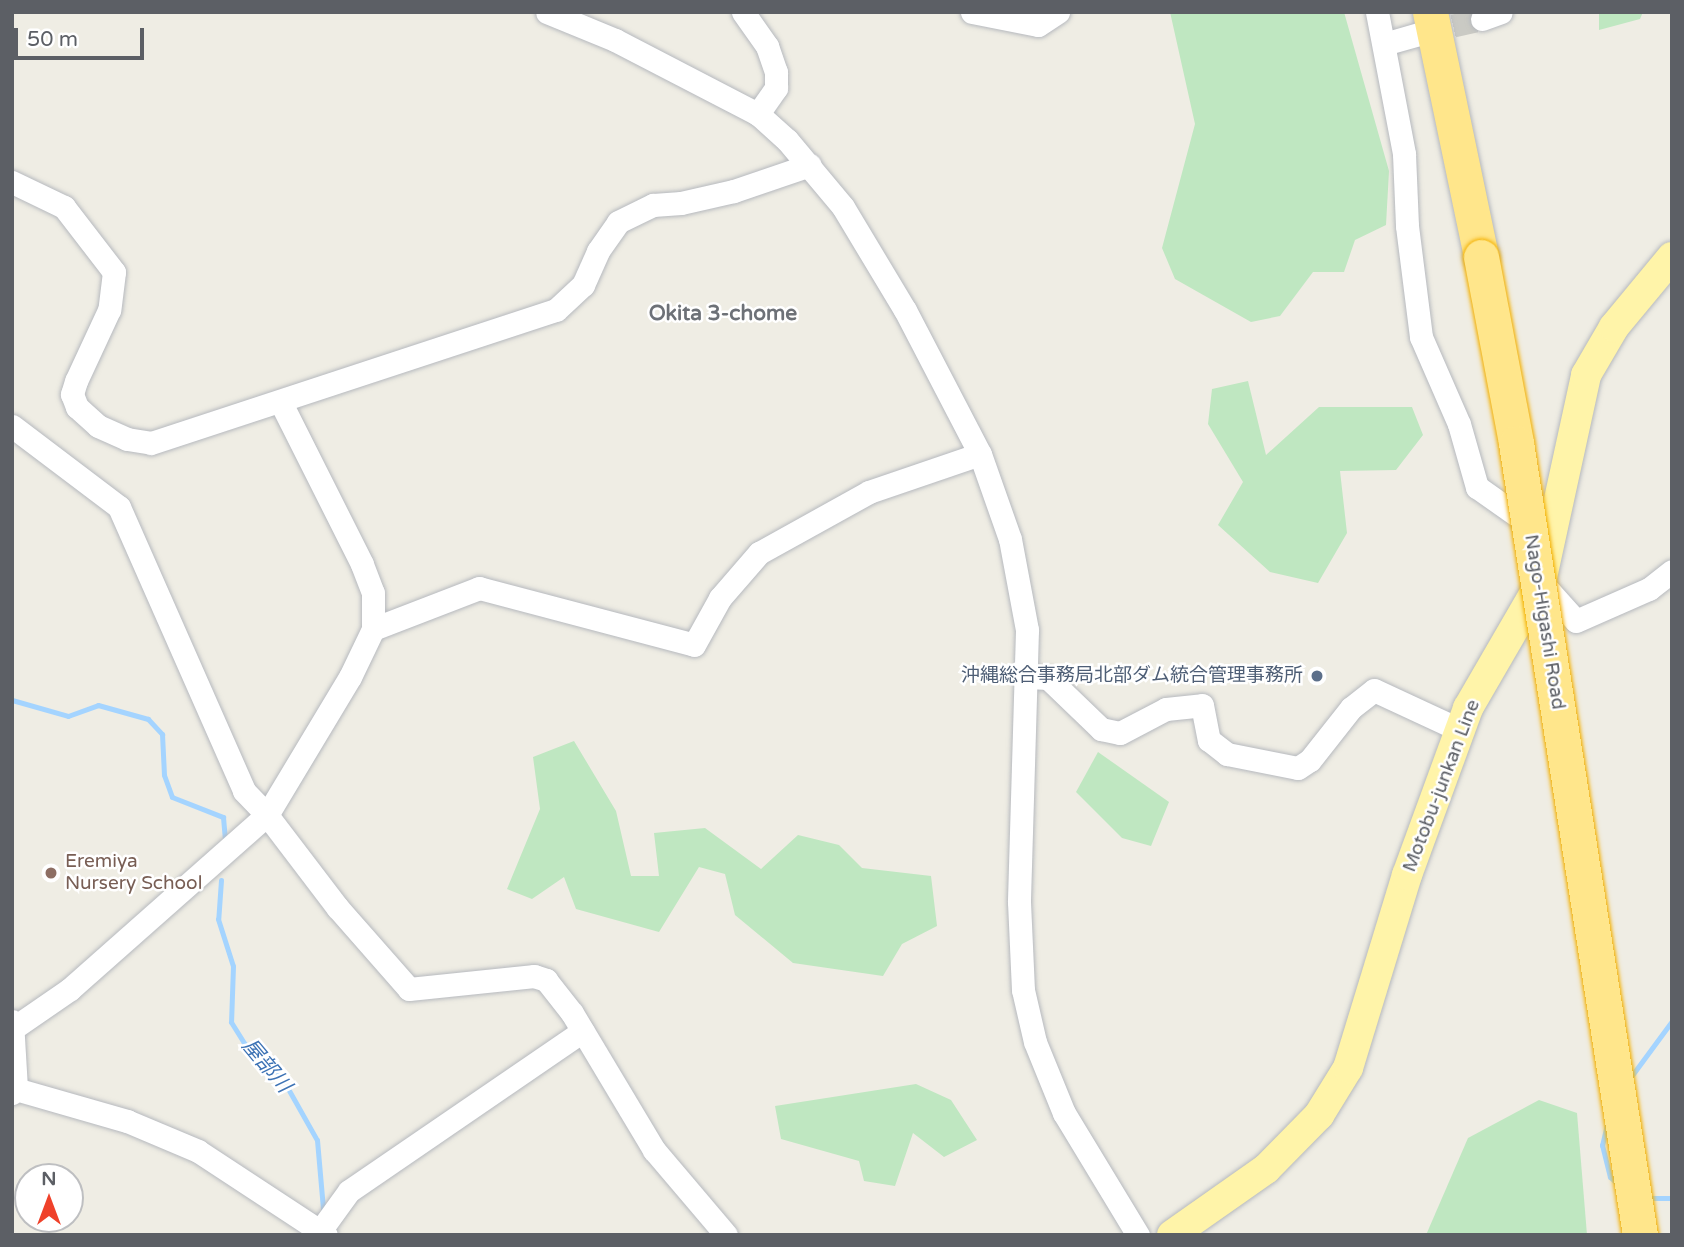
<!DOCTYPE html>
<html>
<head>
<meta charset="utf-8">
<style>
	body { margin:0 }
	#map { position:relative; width:1684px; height:1247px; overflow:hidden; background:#efede4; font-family:"Varela Round","Noto Sans JP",sans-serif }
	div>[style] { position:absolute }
	.green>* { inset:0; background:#bfe7c1 }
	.stream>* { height:5px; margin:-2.5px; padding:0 2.5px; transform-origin:2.5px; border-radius:2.5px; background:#a4d4ff }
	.minor-tunnel>* { height:23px; margin-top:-11.5px; transform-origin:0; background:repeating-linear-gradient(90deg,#cacac4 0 23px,transparent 0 34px) }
	.roads { filter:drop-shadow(0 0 2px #b6b9be) drop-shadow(0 0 2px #b6b9be) }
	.minor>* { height:23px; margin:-11.5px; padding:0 11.5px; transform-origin:11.5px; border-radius:11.5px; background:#fff }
	.major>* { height:30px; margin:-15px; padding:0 15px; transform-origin:15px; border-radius:15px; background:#fff4a9 }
	.highway>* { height:35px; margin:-17.5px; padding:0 17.5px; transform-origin:17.5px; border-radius:17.5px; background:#ffe68b }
	.bridges { filter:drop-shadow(0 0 2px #f3b000) drop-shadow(0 0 2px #f3b000) }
	.highway-bridge>* { height:35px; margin:-17.5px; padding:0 17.5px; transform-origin:17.5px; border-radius:17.5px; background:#ffe68b }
	.dots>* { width:19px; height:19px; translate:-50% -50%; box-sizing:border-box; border:4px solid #fff; border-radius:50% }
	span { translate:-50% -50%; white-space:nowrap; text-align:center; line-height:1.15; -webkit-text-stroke:5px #fff; paint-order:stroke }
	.street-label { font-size:19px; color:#5c5f65 }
	.service-label { font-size:19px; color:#4e5e75 }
	.right { translate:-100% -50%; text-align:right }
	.education-label { font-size:19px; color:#785e54 }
	.left { translate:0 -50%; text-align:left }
	.neighbourhood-label { font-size:21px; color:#6d7177; font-weight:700 }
	.water-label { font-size:21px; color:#3d73b5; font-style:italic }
	.frame { position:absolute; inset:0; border:14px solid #5c5f65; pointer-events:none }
	.north { position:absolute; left:14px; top:1163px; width:70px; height:70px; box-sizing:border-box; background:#fff; border:2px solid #bebfc1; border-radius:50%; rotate:0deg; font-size:19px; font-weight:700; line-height:28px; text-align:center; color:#5c5f65 }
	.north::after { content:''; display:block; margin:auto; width:24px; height:32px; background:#ef412a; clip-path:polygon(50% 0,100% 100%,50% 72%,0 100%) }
	.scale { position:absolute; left:14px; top:28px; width:130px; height:32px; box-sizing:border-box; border:4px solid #5c5f65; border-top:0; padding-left:9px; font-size:21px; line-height:24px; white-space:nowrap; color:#5c5f65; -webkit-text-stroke:5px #fff; paint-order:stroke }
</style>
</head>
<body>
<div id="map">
	<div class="green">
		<div style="clip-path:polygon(1170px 12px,1344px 12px,1389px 171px,1386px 225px,1355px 240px,1344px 272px,1313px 272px,1280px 316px,1251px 322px,1175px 279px,1162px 248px,1195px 124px)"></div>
		<div style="clip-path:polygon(1599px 12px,1643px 12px,1640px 19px,1599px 30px)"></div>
		<div style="clip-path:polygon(1248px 381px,1266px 455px,1319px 407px,1412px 407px,1423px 435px,1396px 470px,1340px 471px,1347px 533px,1318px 583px,1270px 572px,1218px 525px,1243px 482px,1208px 424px,1212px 389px)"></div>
		<div style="clip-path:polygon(574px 741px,616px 811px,631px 876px,659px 876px,654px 833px,705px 828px,761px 869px,798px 835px,839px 845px,862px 868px,931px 876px,937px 926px,902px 944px,883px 976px,793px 963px,735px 915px,725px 874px,699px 867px,659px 932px,576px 909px,564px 877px,532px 899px,507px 889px,540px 809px,533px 757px)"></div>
		<div style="clip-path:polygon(1098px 752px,1169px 802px,1151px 846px,1122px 838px,1076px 792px)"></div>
		<div style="clip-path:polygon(916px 1084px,951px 1100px,977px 1140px,944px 1157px,913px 1133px,895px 1186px,864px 1181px,859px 1161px,781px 1139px,775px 1106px)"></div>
		<div style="clip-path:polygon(1539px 1100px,1577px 1113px,1587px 1235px,1426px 1235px,1468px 1138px)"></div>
	</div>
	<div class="stream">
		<div style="left:12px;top:700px;width:58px;rotate:15.9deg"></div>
		<div style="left:68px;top:716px;width:32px;rotate:-20deg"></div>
		<div style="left:98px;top:705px;width:52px;rotate:15.6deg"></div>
		<div style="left:148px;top:719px;width:21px;rotate:47deg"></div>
		<div style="left:162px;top:734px;width:41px;rotate:87.2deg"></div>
		<div style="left:164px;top:775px;width:23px;rotate:70deg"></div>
		<div style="left:172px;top:797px;width:55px;rotate:21.4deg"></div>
		<div style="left:223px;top:817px;width:22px;rotate:85deg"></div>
		<div style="left:221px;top:880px;width:39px;rotate:94deg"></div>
		<div style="left:218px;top:919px;width:49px;rotate:72.3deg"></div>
		<div style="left:233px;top:966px;width:56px;rotate:92deg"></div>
		<div style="left:231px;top:1022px;width:25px;rotate:58deg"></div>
		<div style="left:244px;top:1043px;width:52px;rotate:42.6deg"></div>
		<div style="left:282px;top:1078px;width:71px;rotate:60.6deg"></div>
		<div style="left:317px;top:1140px;width:69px;rotate:85deg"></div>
		<div style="left:1630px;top:1078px;width:71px;rotate:-53.6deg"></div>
		<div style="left:1607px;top:1124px;width:22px;rotate:103deg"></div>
		<div style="left:1602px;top:1145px;width:33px;rotate:76deg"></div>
		<div style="left:1610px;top:1177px;width:12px;rotate:42deg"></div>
		<div style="left:1647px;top:1198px;width:25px"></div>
	</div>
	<div class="minor-tunnel">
		<div style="left:1420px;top:33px;width:64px;rotate:-12.7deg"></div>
	</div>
	<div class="roads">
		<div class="minor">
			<div style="left:547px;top:12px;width:74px;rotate:22.4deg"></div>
			<div style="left:615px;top:40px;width:161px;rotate:27.4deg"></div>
			<div style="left:758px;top:114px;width:39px;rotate:42deg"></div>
			<div style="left:787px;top:140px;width:87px;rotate:50.1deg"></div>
			<div style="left:843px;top:207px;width:120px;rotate:59deg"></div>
			<div style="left:905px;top:310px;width:162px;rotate:62.5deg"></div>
			<div style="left:980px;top:454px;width:90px;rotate:70.6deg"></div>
			<div style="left:1010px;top:539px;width:93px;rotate:79.4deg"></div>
			<div style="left:1027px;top:630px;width:272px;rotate:91.7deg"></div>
			<div style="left:1019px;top:902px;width:88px;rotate:87.4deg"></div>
			<div style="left:1023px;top:990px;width:53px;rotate:77deg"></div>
			<div style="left:1035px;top:1042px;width:77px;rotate:67.8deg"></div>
			<div style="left:1064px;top:1113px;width:143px;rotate:58.8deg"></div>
			<div style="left:743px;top:12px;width:42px;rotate:54.8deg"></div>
			<div style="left:767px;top:46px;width:28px;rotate:71deg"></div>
			<div style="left:776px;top:72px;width:16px;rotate:90deg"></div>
			<div style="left:776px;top:88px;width:32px;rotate:125deg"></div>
			<div style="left:972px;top:12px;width:67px;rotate:11.1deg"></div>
			<div style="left:1038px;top:25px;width:24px;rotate:-33deg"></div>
			<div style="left:1377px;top:12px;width:145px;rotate:79.2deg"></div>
			<div style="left:1404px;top:154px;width:72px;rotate:87.6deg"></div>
			<div style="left:1407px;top:226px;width:112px;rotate:82.8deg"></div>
			<div style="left:1421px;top:337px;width:95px;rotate:66.4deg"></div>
			<div style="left:1459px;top:424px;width:66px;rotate:74.1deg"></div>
			<div style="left:1477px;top:487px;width:67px;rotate:35.3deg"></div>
			<div style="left:1482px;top:19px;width:20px;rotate:-20deg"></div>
			<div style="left:1384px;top:44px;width:35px;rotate:-16deg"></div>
			<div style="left:12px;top:182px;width:58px;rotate:25.7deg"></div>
			<div style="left:64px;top:207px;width:82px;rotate:52.4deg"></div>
			<div style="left:114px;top:272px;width:38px;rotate:97deg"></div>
			<div style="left:109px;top:310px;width:78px;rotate:114.9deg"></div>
			<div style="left:76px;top:381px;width:14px;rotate:107deg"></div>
			<div style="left:72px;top:394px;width:14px;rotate:69deg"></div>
			<div style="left:77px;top:407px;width:28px;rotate:42deg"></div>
			<div style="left:98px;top:426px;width:32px;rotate:24deg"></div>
			<div style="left:127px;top:439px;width:24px;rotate:9deg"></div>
			<div style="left:151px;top:443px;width:426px;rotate:-18.2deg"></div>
			<div style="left:556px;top:310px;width:37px;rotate:-43deg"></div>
			<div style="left:583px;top:285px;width:37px;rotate:-66deg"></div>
			<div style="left:598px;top:251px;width:35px;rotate:-55deg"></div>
			<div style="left:618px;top:222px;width:39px;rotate:-26deg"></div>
			<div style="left:653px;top:205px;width:28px;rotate:-4deg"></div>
			<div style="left:681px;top:203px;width:54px;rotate:-12.8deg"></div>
			<div style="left:734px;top:191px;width:80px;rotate:-18.9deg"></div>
			<div style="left:12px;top:426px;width:134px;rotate:37.1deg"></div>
			<div style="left:119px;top:507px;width:310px;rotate:66.2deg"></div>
			<div style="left:244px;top:791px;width:33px;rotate:46deg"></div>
			<div style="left:267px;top:815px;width:116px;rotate:52.7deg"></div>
			<div style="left:337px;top:907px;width:109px;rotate:48.7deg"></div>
			<div style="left:409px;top:989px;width:126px;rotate:-5.9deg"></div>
			<div style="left:534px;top:976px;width:13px;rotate:18deg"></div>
			<div style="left:546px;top:980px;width:42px;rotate:51.8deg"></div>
			<div style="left:572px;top:1013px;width:160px;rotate:59.1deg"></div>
			<div style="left:654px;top:1150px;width:111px;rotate:49.7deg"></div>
			<div style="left:1541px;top:582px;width:52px;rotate:48.1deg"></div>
			<div style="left:1576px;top:621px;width:80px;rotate:-23.7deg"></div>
			<div style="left:1649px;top:589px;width:29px;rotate:-38deg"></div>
			<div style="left:373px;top:629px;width:114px;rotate:-21.1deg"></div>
			<div style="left:479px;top:588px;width:222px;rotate:14.8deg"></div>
			<div style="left:694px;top:645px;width:54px;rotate:-61deg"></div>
			<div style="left:720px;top:598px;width:60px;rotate:-49.1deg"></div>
			<div style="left:759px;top:553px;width:126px;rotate:-29deg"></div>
			<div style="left:869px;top:492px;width:117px;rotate:-18.9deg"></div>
			<div style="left:1028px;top:677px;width:20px;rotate:3deg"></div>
			<div style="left:1048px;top:678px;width:74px;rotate:43.9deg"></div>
			<div style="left:1101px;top:729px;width:19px;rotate:12deg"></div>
			<div style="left:1120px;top:733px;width:52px;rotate:-27.6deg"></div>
			<div style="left:1166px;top:709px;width:36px;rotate:-6deg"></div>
			<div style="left:1202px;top:705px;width:36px;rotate:79deg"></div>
			<div style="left:1209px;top:740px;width:23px;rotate:38deg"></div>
			<div style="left:1227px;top:754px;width:72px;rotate:11.2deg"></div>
			<div style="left:1298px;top:768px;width:14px;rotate:-34deg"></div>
			<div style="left:1310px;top:760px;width:66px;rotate:-51.7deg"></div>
			<div style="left:1351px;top:708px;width:29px;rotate:-38deg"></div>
			<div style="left:1374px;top:690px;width:95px;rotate:24.9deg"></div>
			<div style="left:12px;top:1021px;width:68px;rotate:86.6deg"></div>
			<div style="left:16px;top:1089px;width:6px;rotate:135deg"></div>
			<div style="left:15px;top:1027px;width:67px;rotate:-34.6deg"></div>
			<div style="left:70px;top:989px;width:263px;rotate:-41.5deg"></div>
			<div style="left:267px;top:815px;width:161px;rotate:-59deg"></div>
			<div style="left:350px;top:677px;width:53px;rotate:-64.4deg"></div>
			<div style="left:373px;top:629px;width:36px;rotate:-90deg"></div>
			<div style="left:373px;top:593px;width:31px;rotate:-111deg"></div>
			<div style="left:362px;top:564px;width:182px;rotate:-116.7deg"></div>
			<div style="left:12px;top:1088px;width:120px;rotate:16deg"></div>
			<div style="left:127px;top:1121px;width:77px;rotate:22.9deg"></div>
			<div style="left:198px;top:1151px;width:153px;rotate:33.3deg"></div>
			<div style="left:320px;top:1231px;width:49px;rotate:-54.1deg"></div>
			<div style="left:349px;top:1191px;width:283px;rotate:-34.4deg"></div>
		</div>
		<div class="major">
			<div style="left:1172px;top:1235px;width:115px;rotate:-35.1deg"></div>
			<div style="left:1266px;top:1169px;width:76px;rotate:-45.5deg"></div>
			<div style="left:1319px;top:1115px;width:55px;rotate:-58.3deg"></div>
			<div style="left:1348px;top:1068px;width:202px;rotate:-73deg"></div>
			<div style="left:1407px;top:875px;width:178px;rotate:-69.9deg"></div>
			<div style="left:1468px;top:708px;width:146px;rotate:-59.9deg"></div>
			<div style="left:1541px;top:582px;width:212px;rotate:-77.7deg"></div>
			<div style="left:1586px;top:375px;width:56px;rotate:-59.7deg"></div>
			<div style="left:1614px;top:327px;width:91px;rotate:-50.4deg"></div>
		</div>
		<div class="highway">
			<div style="left:1430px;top:12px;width:250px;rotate:78.2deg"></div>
		</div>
	</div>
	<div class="bridges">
		<div class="highway-bridge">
			<div style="left:1481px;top:257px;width:189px;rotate:79.3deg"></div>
			<div style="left:1516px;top:443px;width:802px;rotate:81.1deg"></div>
		</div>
	</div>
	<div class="dots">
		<div style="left:1317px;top:676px;background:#5c6f8a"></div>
		<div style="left:51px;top:873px;background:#8d6e63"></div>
	</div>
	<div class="street-label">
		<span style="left:1544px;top:622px;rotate:81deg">Nago-Higashi Road</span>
		<span style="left:1442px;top:786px;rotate:-69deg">Motobu-junkan Line</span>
	</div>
	<div class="service-label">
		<span class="right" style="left:1303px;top:676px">沖縄総合事務局北部ダム統合管理事務所</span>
	</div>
	<div class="education-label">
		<span class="left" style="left:65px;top:873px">Eremiya<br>Nursery School</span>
	</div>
	<div class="neighbourhood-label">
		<span style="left:723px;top:314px">Okita 3-chome</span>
	</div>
	<div class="water-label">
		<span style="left:266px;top:1066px;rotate:50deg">屋部川</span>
	</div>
	<div class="frame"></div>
	<div class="north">N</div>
	<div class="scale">50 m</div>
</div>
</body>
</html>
